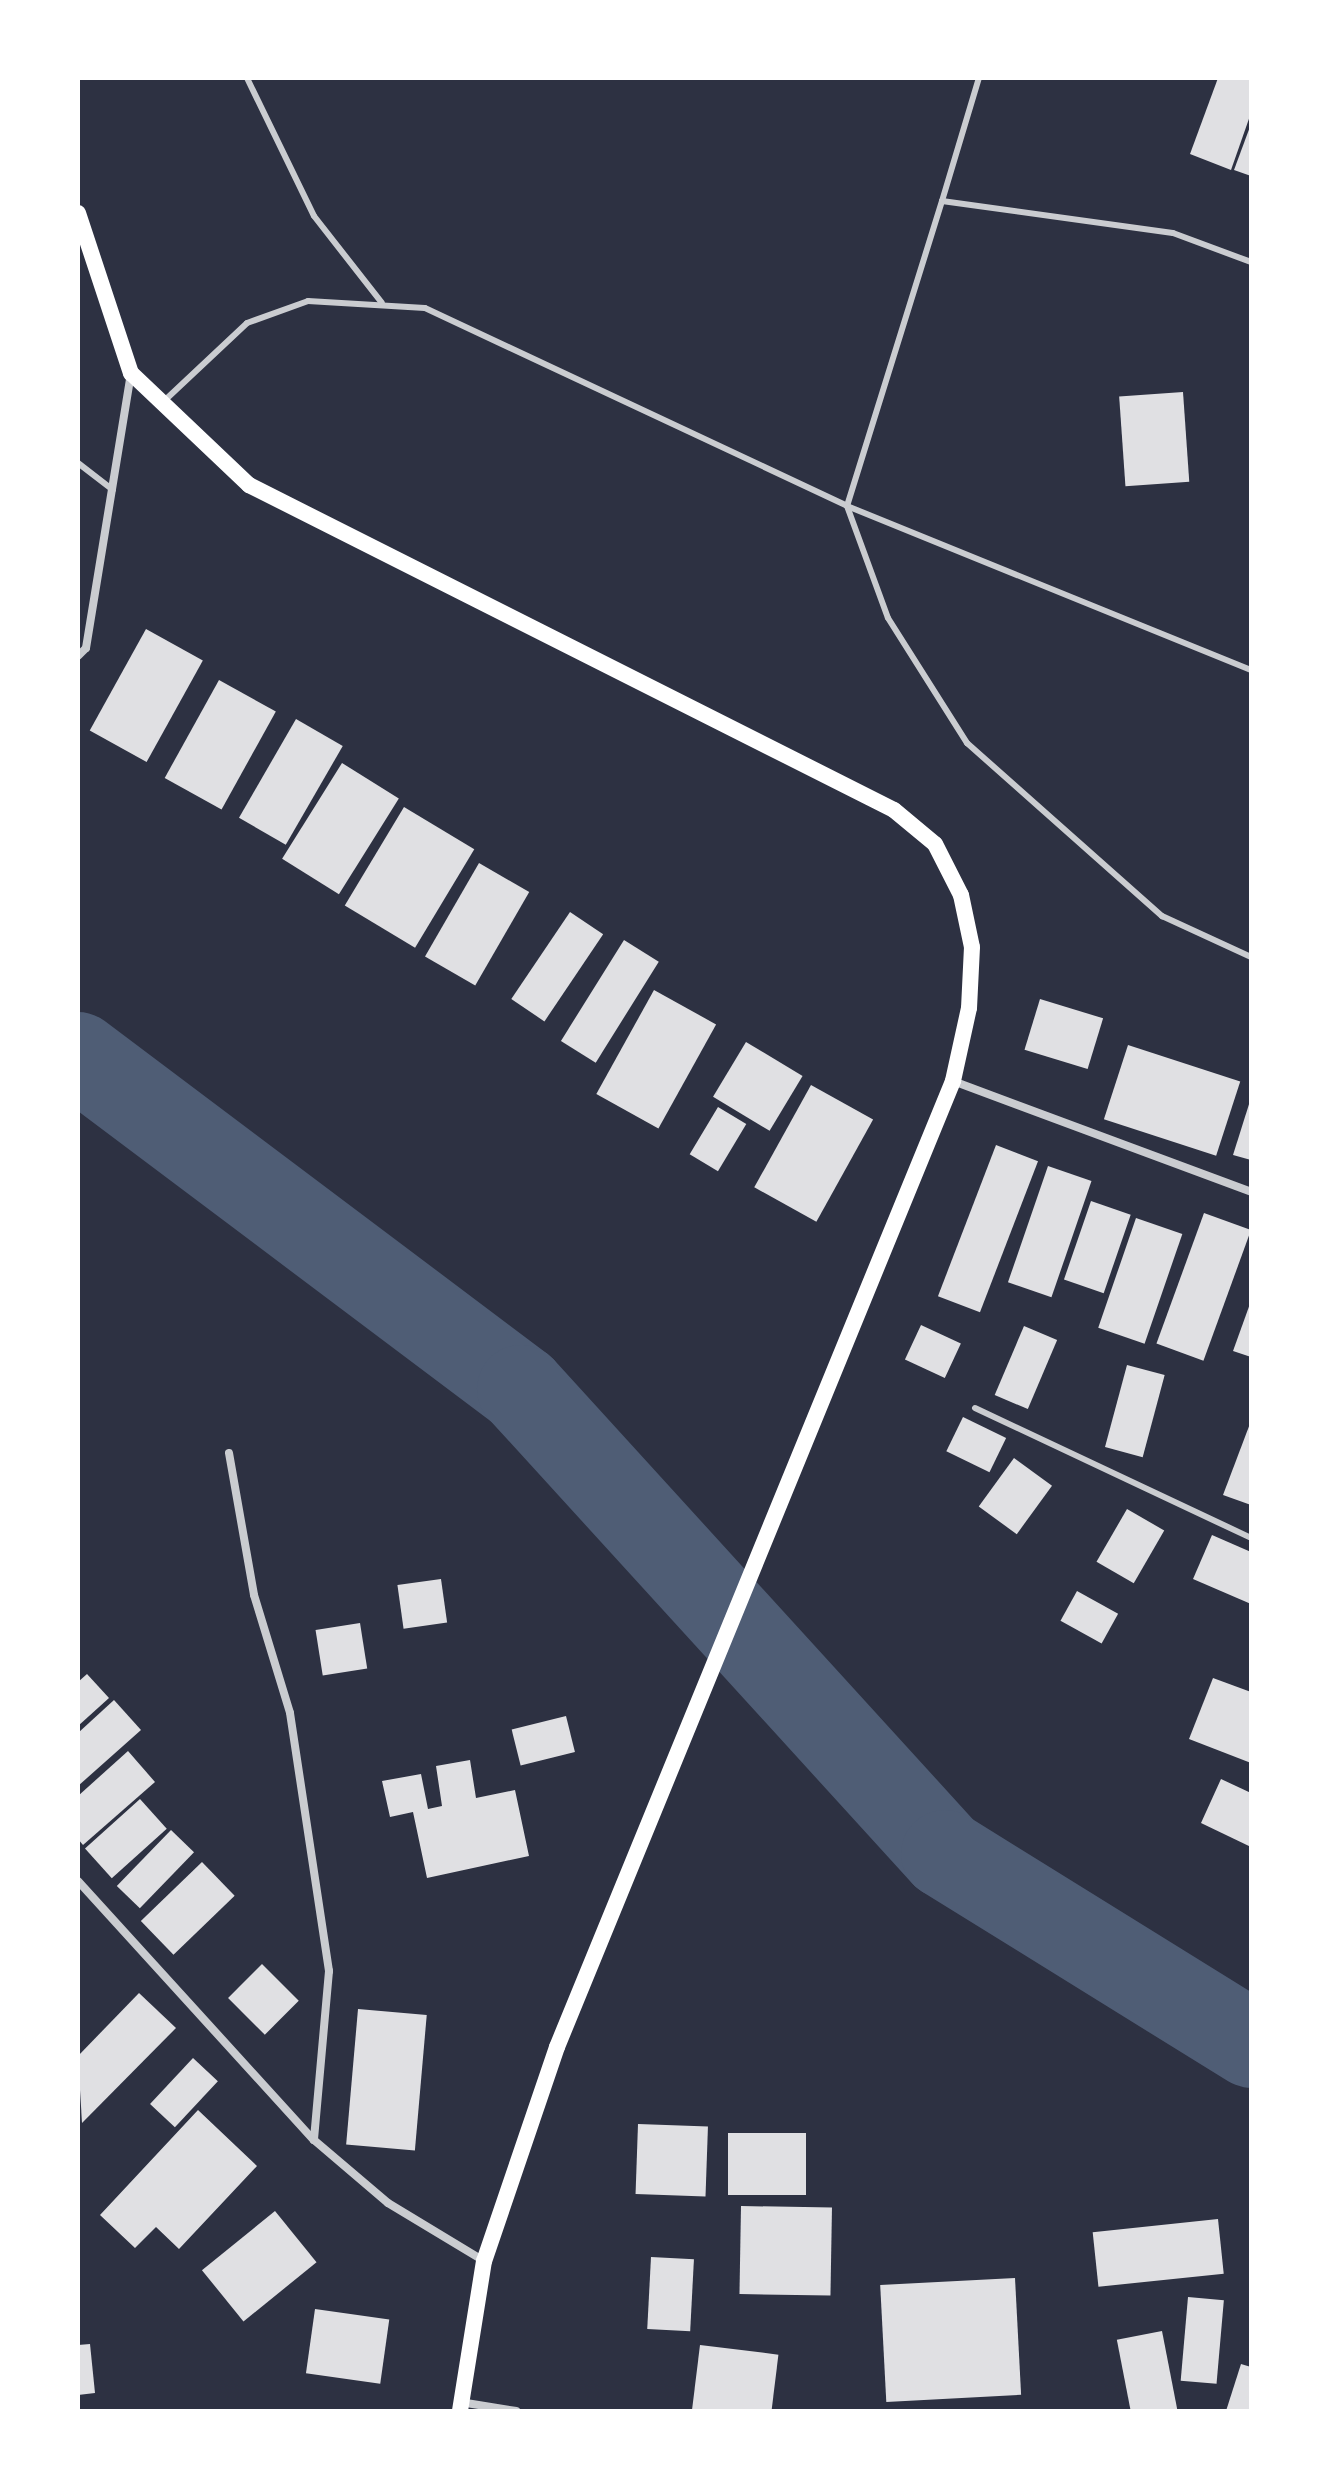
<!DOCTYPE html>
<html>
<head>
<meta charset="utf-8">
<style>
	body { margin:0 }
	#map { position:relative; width:1329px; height:2489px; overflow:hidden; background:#2d3142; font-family:"DejaVu Sans",sans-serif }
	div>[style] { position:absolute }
	.river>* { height:88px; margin:-44px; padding:0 44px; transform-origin:44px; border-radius:44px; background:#4f5d75 }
	.building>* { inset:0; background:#e0e0e3; transform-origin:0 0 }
	.service>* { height:6px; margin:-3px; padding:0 3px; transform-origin:3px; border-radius:3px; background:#caccd0 }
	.minor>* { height:8px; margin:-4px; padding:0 4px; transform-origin:4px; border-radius:4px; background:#caccd0 }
	.secondary>* { height:16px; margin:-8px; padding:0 8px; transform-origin:8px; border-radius:8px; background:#fff }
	span { translate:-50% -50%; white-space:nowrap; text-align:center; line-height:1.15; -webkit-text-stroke:6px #fff; paint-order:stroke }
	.frame { position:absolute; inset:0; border:80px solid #fff; pointer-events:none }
</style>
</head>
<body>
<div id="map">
	<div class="river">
		<div style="left:78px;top:1056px;width:554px;rotate:36.93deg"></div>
		<div style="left:521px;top:1389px;width:629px;rotate:47.64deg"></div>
		<div style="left:945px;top:1854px;width:360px;rotate:31.8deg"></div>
	</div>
	<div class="building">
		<div style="clip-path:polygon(1218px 78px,1251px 78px,1251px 113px,1231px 170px,1190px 154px)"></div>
		<div style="clip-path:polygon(1251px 124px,1251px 176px,1234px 170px)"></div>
		<div style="left:1183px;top:392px;width:90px;height:64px;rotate:86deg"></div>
		<div style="left:146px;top:629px;width:65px;height:116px;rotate:29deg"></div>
		<div style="left:219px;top:680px;width:65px;height:112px;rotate:29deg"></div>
		<div style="left:296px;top:719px;width:54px;height:114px;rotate:30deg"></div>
		<div style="left:342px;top:763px;width:67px;height:113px;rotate:32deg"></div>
		<div style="left:404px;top:807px;width:82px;height:115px;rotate:31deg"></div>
		<div style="left:479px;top:863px;width:58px;height:108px;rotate:30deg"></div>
		<div style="left:570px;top:912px;width:40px;height:105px;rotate:34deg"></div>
		<div style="left:624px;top:940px;width:41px;height:119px;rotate:32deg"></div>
		<div style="left:654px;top:990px;width:71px;height:119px;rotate:29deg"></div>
		<div style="left:1040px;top:999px;width:66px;height:53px;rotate:17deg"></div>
		<div style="left:746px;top:1042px;width:66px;height:64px;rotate:31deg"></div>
		<div style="left:1128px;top:1045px;width:118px;height:78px;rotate:18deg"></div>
		<div style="left:811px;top:1085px;width:71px;height:117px;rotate:29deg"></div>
		<div style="clip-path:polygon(1250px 1101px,1251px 1102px,1251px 1160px,1233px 1155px)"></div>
		<div style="left:718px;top:1107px;width:33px;height:55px;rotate:31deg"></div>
		<div style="left:996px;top:1145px;width:45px;height:162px;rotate:21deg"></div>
		<div style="left:1048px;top:1166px;width:46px;height:123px;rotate:19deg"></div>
		<div style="left:1091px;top:1201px;width:42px;height:83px;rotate:19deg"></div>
		<div style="left:1204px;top:1213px;width:50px;height:139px;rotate:20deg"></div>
		<div style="left:1136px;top:1218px;width:49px;height:116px;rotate:19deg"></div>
		<div style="clip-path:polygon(1251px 1301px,1251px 1357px,1233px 1351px)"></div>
		<div style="left:921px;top:1325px;width:44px;height:38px;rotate:25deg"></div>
		<div style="left:1024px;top:1326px;width:36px;height:75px;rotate:23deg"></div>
		<div style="left:1127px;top:1365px;width:39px;height:85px;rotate:15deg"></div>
		<div style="left:963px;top:1417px;width:48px;height:38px;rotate:26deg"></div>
		<div style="clip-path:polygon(1251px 1421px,1251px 1505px,1223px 1495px)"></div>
		<div style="left:1014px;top:1458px;width:47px;height:60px;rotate:36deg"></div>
		<div style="left:1127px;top:1509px;width:43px;height:61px;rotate:30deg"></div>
		<div style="clip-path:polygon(1212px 1535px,1251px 1552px,1251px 1604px,1193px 1579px)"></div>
		<div style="left:441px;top:1579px;width:44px;height:44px;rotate:82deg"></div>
		<div style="left:1077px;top:1591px;width:47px;height:34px;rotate:29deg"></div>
		<div style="left:360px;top:1623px;width:46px;height:45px;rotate:81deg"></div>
		<div style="clip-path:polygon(87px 1674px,109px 1698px,78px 1726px,78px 1682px)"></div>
		<div style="clip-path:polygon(1213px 1678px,1251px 1692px,1251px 1763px,1189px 1739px)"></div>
		<div style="clip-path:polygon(114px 1700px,141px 1730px,78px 1786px,78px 1733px)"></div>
		<div style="left:566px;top:1716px;width:37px;height:56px;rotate:76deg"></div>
		<div style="clip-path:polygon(128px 1751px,155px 1782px,83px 1845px,78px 1839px,78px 1796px)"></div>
		<div style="clip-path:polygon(470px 1760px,476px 1798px,515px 1790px,529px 1856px,427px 1878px,413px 1812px,390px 1817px,382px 1781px,421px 1774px,428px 1809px,442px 1806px,436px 1766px)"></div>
		<div style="clip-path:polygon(1221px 1779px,1251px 1793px,1251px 1847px,1201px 1823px)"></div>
		<div style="left:140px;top:1799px;width:40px;height:74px;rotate:48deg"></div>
		<div style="left:171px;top:1830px;width:32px;height:78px;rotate:44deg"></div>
		<div style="left:202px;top:1862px;width:47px;height:85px;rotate:46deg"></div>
		<div style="left:262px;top:1964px;width:52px;height:48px;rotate:45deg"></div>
		<div style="clip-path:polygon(139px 1993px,176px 2028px,82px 2123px,78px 2056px)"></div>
		<div style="left:358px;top:2009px;width:69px;height:136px;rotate:5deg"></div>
		<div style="left:193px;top:2058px;width:34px;height:63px;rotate:43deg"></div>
		<div style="clip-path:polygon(198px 2110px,257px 2166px,179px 2249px,156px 2227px,135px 2248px,100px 2215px)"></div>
		<div style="left:638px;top:2124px;width:70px;height:70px;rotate:2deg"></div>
		<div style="left:728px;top:2133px;width:78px;height:62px"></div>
		<div style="left:741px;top:2206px;width:91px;height:88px;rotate:1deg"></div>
		<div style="left:275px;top:2211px;width:66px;height:94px;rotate:51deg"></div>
		<div style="left:1218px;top:2219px;width:55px;height:126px;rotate:84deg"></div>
		<div style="left:651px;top:2257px;width:43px;height:72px;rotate:3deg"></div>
		<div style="left:1015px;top:2278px;width:117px;height:135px;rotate:87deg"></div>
		<div style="left:1188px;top:2297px;width:36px;height:84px;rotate:5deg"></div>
		<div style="left:315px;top:2309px;width:75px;height:65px;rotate:8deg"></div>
		<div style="left:1162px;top:2331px;width:82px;height:46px;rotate:79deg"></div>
		<div style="clip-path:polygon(90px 2344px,95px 2393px,78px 2395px,78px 2345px)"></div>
		<div style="left:700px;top:2345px;width:79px;height:66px;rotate:7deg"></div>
		<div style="clip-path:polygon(1241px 2364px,1251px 2367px,1251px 2411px,1226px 2411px)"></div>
	</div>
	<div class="service">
		<div style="left:247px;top:78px;width:153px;rotate:64.1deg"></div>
		<div style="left:314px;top:216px;width:110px;rotate:52deg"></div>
		<div style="left:942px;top:201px;width:128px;rotate:-73.3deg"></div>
		<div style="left:163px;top:402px;width:115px;rotate:-43.2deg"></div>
		<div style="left:247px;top:323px;width:65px;rotate:-19.8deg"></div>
		<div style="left:308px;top:301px;width:117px;rotate:3.4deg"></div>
		<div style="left:425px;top:308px;width:466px;rotate:25.1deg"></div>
		<div style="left:847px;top:506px;width:319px;rotate:-72.7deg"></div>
		<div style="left:942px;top:201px;width:233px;rotate:7.9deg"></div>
		<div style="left:1173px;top:233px;width:83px;rotate:20.4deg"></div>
		<div style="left:78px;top:463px;width:44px;rotate:37.6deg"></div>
		<div style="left:847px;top:506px;width:119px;rotate:69.9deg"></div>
		<div style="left:888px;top:618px;width:148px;rotate:57.7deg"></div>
		<div style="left:967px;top:743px;width:261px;rotate:41.6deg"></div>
		<div style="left:1162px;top:916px;width:98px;rotate:24.7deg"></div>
		<div style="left:847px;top:506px;width:436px;rotate:22.1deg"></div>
		<div style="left:975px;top:1408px;width:305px;rotate:25.2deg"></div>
	</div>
	<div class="minor">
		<div style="left:78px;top:656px;width:11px;rotate:-45deg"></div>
		<div style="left:86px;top:648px;width:279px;rotate:-80.7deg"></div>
		<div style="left:953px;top:1081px;width:318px;rotate:20.4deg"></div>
		<div style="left:229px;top:1453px;width:144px;rotate:80deg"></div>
		<div style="left:254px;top:1595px;width:123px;rotate:73deg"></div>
		<div style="left:290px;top:1713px;width:261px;rotate:81.4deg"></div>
		<div style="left:329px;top:1971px;width:170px;rotate:95.1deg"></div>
		<div style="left:78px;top:1881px;width:350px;rotate:47.7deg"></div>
		<div style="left:314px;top:2140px;width:97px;rotate:40.4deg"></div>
		<div style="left:388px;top:2203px;width:112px;rotate:31.1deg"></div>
		<div style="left:460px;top:2402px;width:57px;rotate:9.1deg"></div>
	</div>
	<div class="secondary">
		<div style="left:78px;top:213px;width:169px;rotate:71.7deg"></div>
		<div style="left:131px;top:373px;width:163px;rotate:43.5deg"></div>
		<div style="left:249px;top:485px;width:722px;rotate:26.74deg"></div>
		<div style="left:894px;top:810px;width:53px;rotate:39.7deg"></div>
		<div style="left:935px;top:844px;width:57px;rotate:63deg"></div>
		<div style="left:961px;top:895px;width:53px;rotate:78.1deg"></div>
		<div style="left:972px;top:947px;width:61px;rotate:92.8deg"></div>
		<div style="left:969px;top:1008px;width:75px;rotate:102.4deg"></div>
		<div style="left:953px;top:1081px;width:1044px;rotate:112.29deg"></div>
		<div style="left:557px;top:2047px;width:226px;rotate:108.8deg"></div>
		<div style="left:484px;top:2261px;width:152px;rotate:99.1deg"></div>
	</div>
	<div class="frame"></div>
</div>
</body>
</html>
